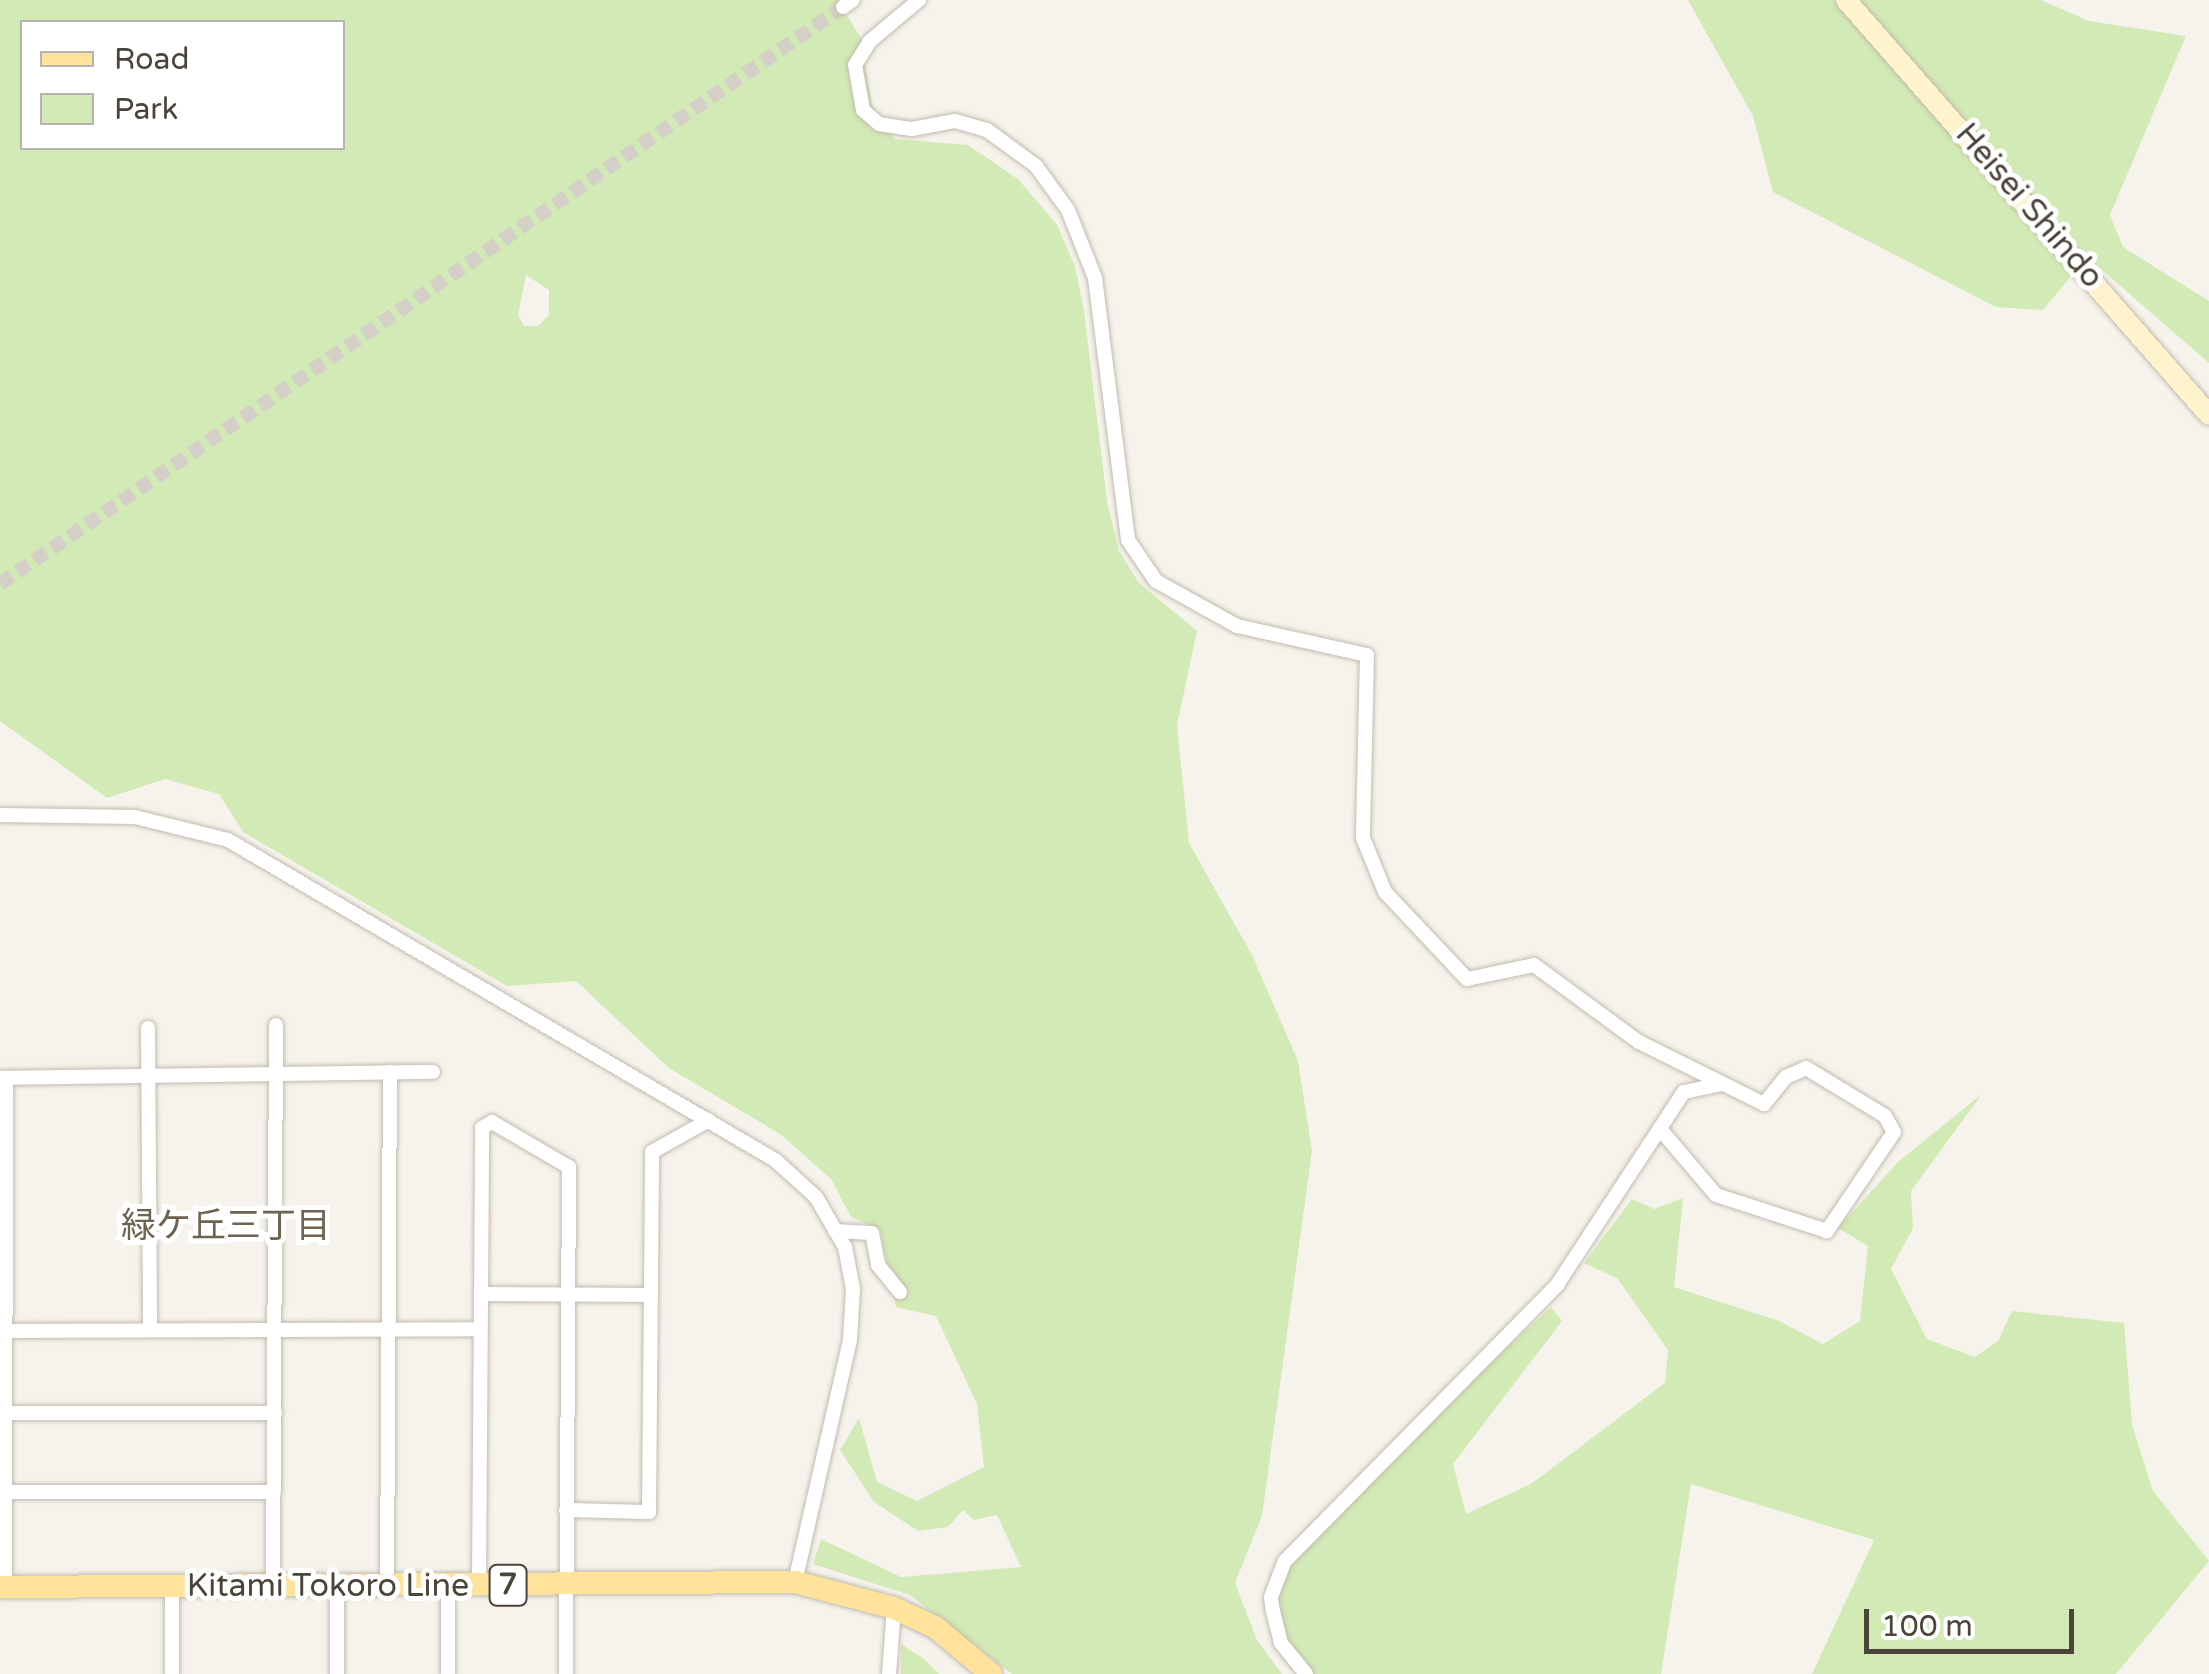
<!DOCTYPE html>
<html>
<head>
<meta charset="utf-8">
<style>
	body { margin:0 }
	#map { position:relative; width:2209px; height:1674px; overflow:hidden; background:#f6f3ec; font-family:"Varela Round","Noto Sans JP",sans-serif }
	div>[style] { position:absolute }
	.green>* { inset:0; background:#d2eab5 }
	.street-tunnel>* { height:14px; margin-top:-7px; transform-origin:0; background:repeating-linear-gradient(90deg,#d4d0c8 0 14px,transparent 0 21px) }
	.roads { filter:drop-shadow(0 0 2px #c2bbae) drop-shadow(0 0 2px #c2bbae) }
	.street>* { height:14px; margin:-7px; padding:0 7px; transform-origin:7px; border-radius:7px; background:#fff }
	.secondary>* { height:20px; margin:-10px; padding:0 10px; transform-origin:10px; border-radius:10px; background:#fff3cd }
	.primary>* { height:22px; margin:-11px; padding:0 11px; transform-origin:11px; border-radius:11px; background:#ffe39c }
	span { translate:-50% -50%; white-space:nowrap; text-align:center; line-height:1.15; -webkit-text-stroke:10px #fff; paint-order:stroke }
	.shield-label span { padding:2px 8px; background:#fff; border:2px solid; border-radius:8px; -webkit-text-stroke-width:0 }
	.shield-label { font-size:30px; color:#4b4439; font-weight:700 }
	.street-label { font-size:32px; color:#4b4439 }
	.neighbourhood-label { font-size:35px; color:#6e6250 }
	.legend { position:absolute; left:20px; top:20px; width:325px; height:130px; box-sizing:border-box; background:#fff; border:2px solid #b7b4b0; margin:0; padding:12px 18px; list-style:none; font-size:30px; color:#4b4439 }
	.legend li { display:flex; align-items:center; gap:20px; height:50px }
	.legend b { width:50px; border:2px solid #b7b4b0 }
	.scale { position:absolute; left:1864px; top:1609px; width:210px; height:45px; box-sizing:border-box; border:5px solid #4b4439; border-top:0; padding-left:12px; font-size:30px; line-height:35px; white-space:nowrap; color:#4b4439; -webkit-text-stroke:8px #fff; paint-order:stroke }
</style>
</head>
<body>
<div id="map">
	<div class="green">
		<div style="clip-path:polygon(evenodd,0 0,837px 0,861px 38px,872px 105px,894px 139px,968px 145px,1018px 179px,1057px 225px,1075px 266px,1084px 311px,1107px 501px,1119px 551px,1139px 583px,1197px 631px,1177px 725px,1189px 843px,1252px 955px,1298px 1061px,1312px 1151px,1262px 1516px,1235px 1583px,1257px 1640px,1282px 1674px,1012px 1674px,910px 1595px,813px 1564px,821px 1539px,901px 1577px,1021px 1567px,997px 1515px,974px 1520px,963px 1510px,948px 1527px,918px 1531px,874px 1502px,840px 1450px,859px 1418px,877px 1482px,917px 1501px,984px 1467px,977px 1404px,936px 1316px,896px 1307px,880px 1230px,851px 1217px,831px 1179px,780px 1134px,669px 1068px,576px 981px,507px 986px,243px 832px,219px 794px,165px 779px,107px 798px,0 721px,0 0,22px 22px,342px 22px,342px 148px,22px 148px,22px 22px,0 0,526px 275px,549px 290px,549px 315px,538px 326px,524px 326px,518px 315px,526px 275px)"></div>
		<div style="clip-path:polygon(1688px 0,2041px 0,2089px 21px,2186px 36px,2110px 215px,2123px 247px,2209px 301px,2209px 363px,2087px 257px,2043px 310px,1996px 307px,1773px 192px,1753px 116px)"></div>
		<div style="clip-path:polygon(1982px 1094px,1911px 1191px,1913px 1228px,1891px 1269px,1927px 1339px,1975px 1357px,1998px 1341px,2012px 1311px,2124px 1323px,2132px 1425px,2153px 1491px,2209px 1561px,2116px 1674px,1812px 1674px,1874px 1540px,1691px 1484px,1661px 1674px,1313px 1674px,1281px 1636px,1275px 1600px,1288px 1568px,1402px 1445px,1551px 1307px,1562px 1321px,1453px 1464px,1466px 1514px,1531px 1484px,1665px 1383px,1668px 1350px,1617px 1278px,1584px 1263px,1632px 1199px,1654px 1209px,1683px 1198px,1674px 1287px,1779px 1321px,1823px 1344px,1860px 1321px,1868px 1246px,1838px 1228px,1898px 1162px)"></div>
		<div style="clip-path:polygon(901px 1644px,924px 1659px,939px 1674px,901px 1674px)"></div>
	</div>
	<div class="street-tunnel">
		<div style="left:0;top:584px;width:1022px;rotate:-34.39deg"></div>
	</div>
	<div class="roads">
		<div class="street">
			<div style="left:919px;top:0;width:64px;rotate:140.1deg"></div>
			<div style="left:870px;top:41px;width:28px;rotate:122deg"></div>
			<div style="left:855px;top:65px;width:46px;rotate:79.9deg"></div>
			<div style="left:863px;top:110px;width:21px;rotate:41deg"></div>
			<div style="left:879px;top:124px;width:33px;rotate:9deg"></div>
			<div style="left:912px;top:129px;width:44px;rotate:-10.5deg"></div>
			<div style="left:955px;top:121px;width:33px;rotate:16deg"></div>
			<div style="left:987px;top:130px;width:61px;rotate:36.3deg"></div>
			<div style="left:1036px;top:166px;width:54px;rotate:54deg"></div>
			<div style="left:1068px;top:210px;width:73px;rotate:68.3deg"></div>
			<div style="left:1095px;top:278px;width:264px;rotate:82.8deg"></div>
			<div style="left:1128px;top:540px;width:50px;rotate:55.7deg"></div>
			<div style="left:1156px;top:581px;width:93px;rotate:29.1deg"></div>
			<div style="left:1237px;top:626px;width:133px;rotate:12.6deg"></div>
			<div style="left:1367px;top:655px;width:183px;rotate:91.3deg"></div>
			<div style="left:1363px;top:838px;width:58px;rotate:67.8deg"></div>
			<div style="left:1385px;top:892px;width:120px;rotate:46.7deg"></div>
			<div style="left:1467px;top:979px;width:68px;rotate:-11.8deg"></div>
			<div style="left:1534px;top:965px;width:130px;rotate:36.3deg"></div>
			<div style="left:1639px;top:1042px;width:140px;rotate:26.4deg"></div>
			<div style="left:1764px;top:1104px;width:35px;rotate:-51deg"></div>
			<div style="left:1786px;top:1077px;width:22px;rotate:-24deg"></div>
			<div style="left:1806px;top:1068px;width:92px;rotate:31.3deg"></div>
			<div style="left:1885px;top:1116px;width:18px;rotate:61deg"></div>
			<div style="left:1894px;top:1132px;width:120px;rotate:124.1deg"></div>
			<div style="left:1827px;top:1231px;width:117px;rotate:-162deg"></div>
			<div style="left:1716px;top:1195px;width:87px;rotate:-130.3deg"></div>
			<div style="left:843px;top:7px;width:12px;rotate:-35deg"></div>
			<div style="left:0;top:815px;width:135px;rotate:0.8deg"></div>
			<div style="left:135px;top:817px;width:96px;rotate:13.9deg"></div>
			<div style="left:228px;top:840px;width:634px;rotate:30.33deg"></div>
			<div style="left:775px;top:1160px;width:55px;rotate:42.1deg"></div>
			<div style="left:816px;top:1197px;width:58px;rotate:59.9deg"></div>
			<div style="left:845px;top:1247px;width:43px;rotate:79.2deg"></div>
			<div style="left:853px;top:1289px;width:51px;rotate:93.4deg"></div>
			<div style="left:850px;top:1340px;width:248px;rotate:102.8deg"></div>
			<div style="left:148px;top:1028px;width:302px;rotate:89.6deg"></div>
			<div style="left:1px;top:1078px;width:432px;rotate:-0.8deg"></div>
			<div style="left:835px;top:1231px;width:37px;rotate:3deg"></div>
			<div style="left:872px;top:1233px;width:33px;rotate:79deg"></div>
			<div style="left:878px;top:1265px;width:35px;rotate:51deg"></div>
			<div style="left:481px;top:1294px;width:170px;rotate:0.3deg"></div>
			<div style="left:0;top:1331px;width:480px;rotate:-0.2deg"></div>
			<div style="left:1px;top:1413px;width:274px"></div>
			<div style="left:0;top:1492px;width:274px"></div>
			<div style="left:566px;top:1510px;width:83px;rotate:1.4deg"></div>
			<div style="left:649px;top:1512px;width:360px;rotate:-89.5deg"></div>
			<div style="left:652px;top:1152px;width:65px;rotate:-29.3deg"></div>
			<div style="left:479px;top:1585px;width:457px;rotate:-89.6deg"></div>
			<div style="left:482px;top:1128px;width:12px;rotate:-31deg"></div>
			<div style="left:492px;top:1122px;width:89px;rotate:30.3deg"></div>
			<div style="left:569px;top:1167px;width:507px;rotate:90.34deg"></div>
			<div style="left:172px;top:1586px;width:88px;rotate:90deg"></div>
			<div style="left:273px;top:1586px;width:561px;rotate:-89.69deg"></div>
			<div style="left:387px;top:1586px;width:514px;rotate:-89.67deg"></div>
			<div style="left:448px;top:1586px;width:88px;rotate:90deg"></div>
			<div style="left:5px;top:1587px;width:509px;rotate:-89.89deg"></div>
			<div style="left:337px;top:1674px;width:88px;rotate:-90deg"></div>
			<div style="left:889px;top:1674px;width:66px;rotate:-85.7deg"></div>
			<div style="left:1306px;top:1674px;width:40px;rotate:-129deg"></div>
			<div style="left:1281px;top:1643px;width:32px;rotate:-104deg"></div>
			<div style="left:1273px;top:1612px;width:15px;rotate:-98deg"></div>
			<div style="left:1271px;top:1597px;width:39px;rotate:-69deg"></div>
			<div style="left:1285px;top:1561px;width:388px;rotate:-45.4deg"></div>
			<div style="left:1557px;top:1285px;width:231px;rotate:-56.7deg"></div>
			<div style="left:1684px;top:1092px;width:39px;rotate:-12deg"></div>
		</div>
		<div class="secondary">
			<div style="left:1846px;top:0;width:551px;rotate:48.82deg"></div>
		</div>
		<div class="primary">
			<div style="left:0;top:1587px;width:795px;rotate:-0.36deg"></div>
			<div style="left:795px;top:1582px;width:102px;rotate:14.7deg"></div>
			<div style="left:894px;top:1608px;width:45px;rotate:24.9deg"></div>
			<div style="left:935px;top:1627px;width:73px;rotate:40deg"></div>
		</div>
	</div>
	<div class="shield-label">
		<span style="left:508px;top:1585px">7</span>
	</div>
	<div class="street-label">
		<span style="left:2029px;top:206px;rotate:49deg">Heisei Shindo</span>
		<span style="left:328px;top:1586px">Kitami Tokoro Line</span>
	</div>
	<div class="neighbourhood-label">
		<span style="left:226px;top:1226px">緑ケ丘三丁目</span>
	</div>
	<ul class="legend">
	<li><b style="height:12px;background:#ffe39c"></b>Road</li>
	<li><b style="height:28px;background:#d2eab5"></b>Park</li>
	</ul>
	<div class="scale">100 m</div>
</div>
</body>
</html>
